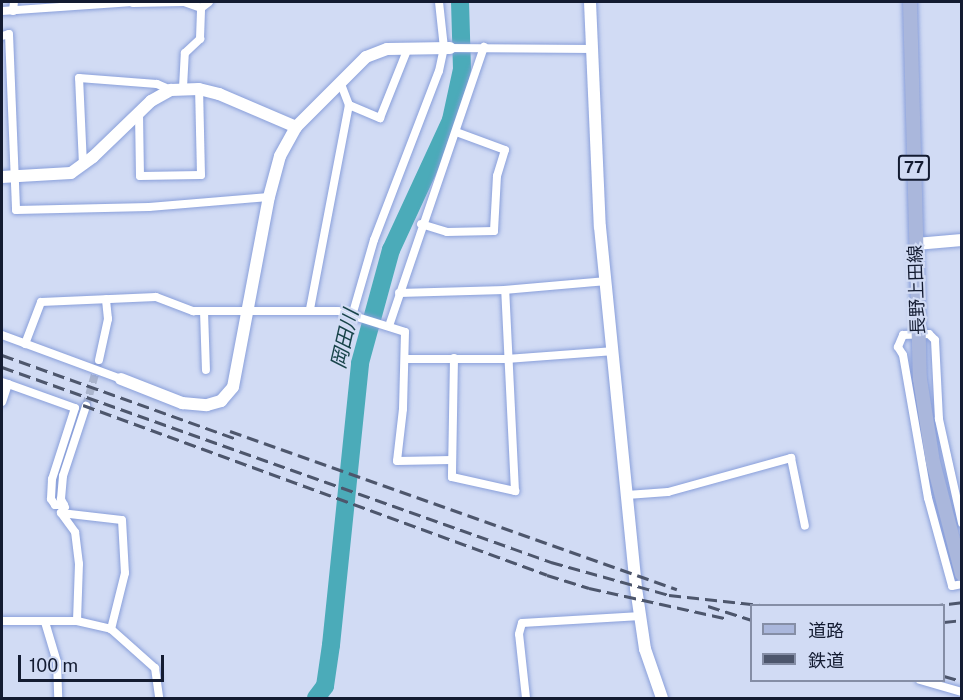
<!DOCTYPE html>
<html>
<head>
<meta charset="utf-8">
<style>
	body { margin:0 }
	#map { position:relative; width:963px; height:700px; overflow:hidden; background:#d1dbf4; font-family:"Public Sans","Noto Sans JP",sans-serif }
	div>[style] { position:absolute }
	.river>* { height:18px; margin:-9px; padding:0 9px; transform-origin:9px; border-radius:9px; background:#4babb9 }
	.street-tunnel>* { height:8px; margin-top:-4px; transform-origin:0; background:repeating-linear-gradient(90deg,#abb5cd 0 8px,transparent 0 12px) }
	.roads { filter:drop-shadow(0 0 2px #899fda) drop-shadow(0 0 2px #899fda) }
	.street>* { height:8px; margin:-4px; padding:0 4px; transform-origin:4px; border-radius:4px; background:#fff }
	.secondary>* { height:12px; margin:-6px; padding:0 6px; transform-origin:6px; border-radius:6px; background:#fff }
	.primary>* { height:14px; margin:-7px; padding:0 7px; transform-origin:7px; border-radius:7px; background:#aab7dc }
	.rail>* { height:3px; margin-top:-1.5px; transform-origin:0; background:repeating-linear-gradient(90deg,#4d566c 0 12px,transparent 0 18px) }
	span { translate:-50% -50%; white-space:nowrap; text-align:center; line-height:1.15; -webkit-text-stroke:4.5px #d1dbf4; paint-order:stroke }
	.shield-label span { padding:2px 4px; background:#d1dbf4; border:2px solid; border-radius:4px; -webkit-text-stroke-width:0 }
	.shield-label { font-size:16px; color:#131b31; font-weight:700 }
	.street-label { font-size:18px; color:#131b31 }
	.water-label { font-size:20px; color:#18444a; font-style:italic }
	.frame { position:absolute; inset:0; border:3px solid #131b31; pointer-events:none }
	.legend { position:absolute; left:750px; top:604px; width:195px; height:78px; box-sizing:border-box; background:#d1dbf4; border:2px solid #858ea6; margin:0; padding:8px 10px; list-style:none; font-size:18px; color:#131b31 }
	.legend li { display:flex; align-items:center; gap:12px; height:30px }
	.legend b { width:30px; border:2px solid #858ea6 }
	.scale { position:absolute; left:18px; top:655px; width:146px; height:27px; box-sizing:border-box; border:3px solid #131b31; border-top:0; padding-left:8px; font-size:18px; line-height:21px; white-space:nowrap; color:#131b31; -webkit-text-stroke:4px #d1dbf4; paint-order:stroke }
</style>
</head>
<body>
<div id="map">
	<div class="river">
		<div style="left:316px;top:698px;width:15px;rotate:-53deg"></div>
		<div style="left:325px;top:686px;width:41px;rotate:-81.7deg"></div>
		<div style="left:331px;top:645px;width:283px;rotate:-84.1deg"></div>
		<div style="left:360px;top:363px;width:117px;rotate:-74.7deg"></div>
		<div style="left:391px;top:250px;width:143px;rotate:-65.2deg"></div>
		<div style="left:451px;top:120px;width:52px;rotate:-77.8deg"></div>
		<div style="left:462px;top:69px;width:67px;rotate:-91.7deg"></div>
	</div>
	<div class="street-tunnel">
		<div style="left:86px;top:406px;width:48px;rotate:-74.2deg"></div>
	</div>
	<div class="roads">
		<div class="street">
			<div style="left:133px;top:3px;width:51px;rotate:-1.1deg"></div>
			<div style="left:184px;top:2px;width:18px;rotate:19deg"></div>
			<div style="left:201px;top:8px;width:10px;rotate:-37deg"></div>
			<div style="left:2px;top:11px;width:131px;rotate:-3.9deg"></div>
			<div style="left:13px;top:11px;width:9px;rotate:-84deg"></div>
			<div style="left:2px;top:36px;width:7px;rotate:-16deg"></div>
			<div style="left:9px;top:34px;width:176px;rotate:87.7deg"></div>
			<div style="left:16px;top:210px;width:133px;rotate:-1.3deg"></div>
			<div style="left:149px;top:207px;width:120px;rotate:-4.8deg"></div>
			<div style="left:450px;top:48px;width:140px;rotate:0.4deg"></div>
			<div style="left:183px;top:88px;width:35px;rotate:-87deg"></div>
			<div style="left:185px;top:53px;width:21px;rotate:-43deg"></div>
			<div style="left:200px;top:39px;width:31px;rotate:-88deg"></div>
			<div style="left:349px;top:105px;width:34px;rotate:23deg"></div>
			<div style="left:380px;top:118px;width:75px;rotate:-68.2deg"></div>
			<div style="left:139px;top:113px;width:63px;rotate:89.1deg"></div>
			<div style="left:140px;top:176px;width:61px;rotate:-0.9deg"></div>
			<div style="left:201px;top:175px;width:86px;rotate:-91.3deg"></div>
			<div style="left:83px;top:165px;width:87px;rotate:-92.6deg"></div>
			<div style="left:79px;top:78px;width:78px;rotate:4.4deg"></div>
			<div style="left:157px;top:84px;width:15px;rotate:23deg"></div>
			<div style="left:421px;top:224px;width:27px;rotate:17deg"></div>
			<div style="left:447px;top:232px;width:47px;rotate:-1.2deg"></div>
			<div style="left:494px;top:231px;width:55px;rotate:-86.9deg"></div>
			<div style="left:497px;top:176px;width:27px;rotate:-73deg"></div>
			<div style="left:505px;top:150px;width:52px;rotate:-159.8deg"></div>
			<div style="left:399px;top:293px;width:106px;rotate:-1.6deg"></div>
			<div style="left:505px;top:290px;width:101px;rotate:-5.1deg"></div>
			<div style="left:310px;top:309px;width:208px;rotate:-79.2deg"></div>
			<div style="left:349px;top:105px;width:22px;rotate:-111deg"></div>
			<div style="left:204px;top:311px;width:59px;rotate:88.1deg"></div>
			<div style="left:352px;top:316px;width:79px;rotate:-73.9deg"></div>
			<div style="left:374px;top:240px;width:181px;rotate:-69deg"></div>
			<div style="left:439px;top:71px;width:24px;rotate:-78deg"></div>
			<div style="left:444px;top:48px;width:46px;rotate:-96.2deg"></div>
			<div style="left:389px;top:326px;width:295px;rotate:-71.2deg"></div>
			<div style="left:2px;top:335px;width:127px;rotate:20.3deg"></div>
			<div style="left:25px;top:344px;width:45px;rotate:-69.1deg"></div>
			<div style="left:41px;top:302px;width:115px;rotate:-2.5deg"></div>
			<div style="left:156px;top:297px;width:40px;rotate:21deg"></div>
			<div style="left:193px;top:311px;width:145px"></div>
			<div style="left:338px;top:311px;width:70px;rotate:17.4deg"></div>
			<div style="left:405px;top:332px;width:77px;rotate:91.5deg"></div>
			<div style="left:403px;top:409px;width:52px;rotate:96.6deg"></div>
			<div style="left:397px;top:461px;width:55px;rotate:-1deg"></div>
			<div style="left:454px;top:358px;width:119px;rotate:91deg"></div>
			<div style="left:452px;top:477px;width:65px;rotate:12.5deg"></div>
			<div style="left:515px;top:491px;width:201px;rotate:-92.8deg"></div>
			<div style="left:405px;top:359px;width:102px"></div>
			<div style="left:507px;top:359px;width:107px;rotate:-4.3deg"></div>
			<div style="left:99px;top:360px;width:42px;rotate:-77.6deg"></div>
			<div style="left:108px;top:319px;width:20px;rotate:-96deg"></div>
			<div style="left:2px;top:382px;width:6px;rotate:18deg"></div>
			<div style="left:8px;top:384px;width:19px;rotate:108deg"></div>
			<div style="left:8px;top:384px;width:71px;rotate:19.7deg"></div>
			<div style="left:75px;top:408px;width:75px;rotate:107.9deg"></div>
			<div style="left:52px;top:479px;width:20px;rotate:93deg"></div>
			<div style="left:51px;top:499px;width:7px;rotate:56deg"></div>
			<div style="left:55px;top:505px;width:9px"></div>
			<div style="left:627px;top:495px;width:41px;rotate:-4.2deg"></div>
			<div style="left:668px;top:492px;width:128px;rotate:-15.5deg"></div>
			<div style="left:791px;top:458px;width:69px;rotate:78.4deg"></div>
			<div style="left:65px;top:507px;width:9px;rotate:-117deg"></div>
			<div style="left:61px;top:499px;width:23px;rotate:-85deg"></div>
			<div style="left:63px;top:476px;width:74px;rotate:-71.8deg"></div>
			<div style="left:962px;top:523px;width:107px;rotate:-102.5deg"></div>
			<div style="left:939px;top:419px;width:79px;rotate:-92.9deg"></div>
			<div style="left:935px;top:340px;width:8px;rotate:-135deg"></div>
			<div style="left:929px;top:334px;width:26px;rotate:178deg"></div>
			<div style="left:903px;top:335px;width:13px;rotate:113deg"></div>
			<div style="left:898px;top:347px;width:9px;rotate:58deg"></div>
			<div style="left:903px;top:355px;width:145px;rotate:80.1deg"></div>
			<div style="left:928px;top:498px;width:91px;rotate:74.7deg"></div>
			<div style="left:952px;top:586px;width:10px;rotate:-11deg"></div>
			<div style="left:2px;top:621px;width:75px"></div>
			<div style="left:77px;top:621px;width:35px;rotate:13deg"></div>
			<div style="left:111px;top:629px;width:59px;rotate:41.6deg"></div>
			<div style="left:155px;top:668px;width:30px;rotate:82deg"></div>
			<div style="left:77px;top:621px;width:57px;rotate:-88deg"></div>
			<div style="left:79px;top:564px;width:32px;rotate:-97deg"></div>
			<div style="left:75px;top:532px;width:24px;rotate:-126deg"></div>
			<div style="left:61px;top:513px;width:61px;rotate:6.5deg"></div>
			<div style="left:122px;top:520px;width:53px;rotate:86.8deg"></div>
			<div style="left:125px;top:573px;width:58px;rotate:104deg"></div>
			<div style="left:45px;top:622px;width:42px;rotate:73.3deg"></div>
			<div style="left:57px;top:662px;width:36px;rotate:88deg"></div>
			<div style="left:920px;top:680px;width:44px;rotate:15.9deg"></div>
			<div style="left:526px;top:698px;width:64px;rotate:-96.2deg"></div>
			<div style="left:519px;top:634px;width:11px;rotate:-75deg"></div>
			<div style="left:522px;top:623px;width:119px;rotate:-3.4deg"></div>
		</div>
		<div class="secondary">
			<div style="left:590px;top:2px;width:225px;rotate:87.5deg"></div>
			<div style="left:600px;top:227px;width:363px;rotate:84.3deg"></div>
			<div style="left:636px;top:588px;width:62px;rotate:81.6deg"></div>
			<div style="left:645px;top:649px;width:52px;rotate:70.9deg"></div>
			<div style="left:2px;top:177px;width:69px;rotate:-3.3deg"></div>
			<div style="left:71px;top:173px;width:27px;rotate:-36deg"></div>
			<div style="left:93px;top:157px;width:81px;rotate:-44deg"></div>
			<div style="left:151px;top:101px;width:23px;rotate:-29deg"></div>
			<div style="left:171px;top:90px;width:28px;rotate:-2deg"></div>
			<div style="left:199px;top:89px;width:21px;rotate:14deg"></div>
			<div style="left:219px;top:94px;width:84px;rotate:23.2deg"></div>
			<div style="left:916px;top:244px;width:46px;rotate:-5deg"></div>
			<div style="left:121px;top:379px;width:66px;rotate:21.5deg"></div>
			<div style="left:182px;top:403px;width:25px;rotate:5deg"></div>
			<div style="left:207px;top:405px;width:15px;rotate:-16deg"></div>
			<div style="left:221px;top:401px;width:18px;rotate:-49deg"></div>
			<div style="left:233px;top:387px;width:193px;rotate:-79.3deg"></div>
			<div style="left:269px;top:197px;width:42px;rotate:-75deg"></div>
			<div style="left:280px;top:156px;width:33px;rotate:-61deg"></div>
			<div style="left:296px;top:127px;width:99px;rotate:-45deg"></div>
			<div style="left:366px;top:57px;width:22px;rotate:-21deg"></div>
			<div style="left:387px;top:49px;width:63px;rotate:-0.9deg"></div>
		</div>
		<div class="primary">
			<div style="left:910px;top:2px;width:377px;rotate:88.5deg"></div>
			<div style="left:920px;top:379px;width:84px;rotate:81.1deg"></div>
			<div style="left:933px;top:462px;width:116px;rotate:75.5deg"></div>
		</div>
	</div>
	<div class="rail">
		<div style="left:2px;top:355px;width:249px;rotate:19.7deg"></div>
		<div style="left:2px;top:367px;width:583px;rotate:19.55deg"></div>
		<div style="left:551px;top:562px;width:123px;rotate:15.6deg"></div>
		<div style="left:669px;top:595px;width:101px;rotate:6.3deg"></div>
		<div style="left:83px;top:405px;width:494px;rotate:20.1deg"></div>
		<div style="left:547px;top:575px;width:44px;rotate:17.2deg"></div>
		<div style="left:589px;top:588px;width:143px;rotate:12.5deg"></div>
		<div style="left:230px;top:431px;width:474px;rotate:19.5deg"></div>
		<div style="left:708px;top:606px;width:46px;rotate:17.7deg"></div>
		<div style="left:931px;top:606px;width:31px;rotate:-7deg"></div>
		<div style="left:944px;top:622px;width:18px;rotate:-6deg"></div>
		<div style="left:944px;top:676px;width:19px;rotate:16deg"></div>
	</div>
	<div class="shield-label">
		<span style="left:914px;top:168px">77</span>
	</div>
	<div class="street-label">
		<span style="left:917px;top:290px;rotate:-92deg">長野上田線</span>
	</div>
	<div class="water-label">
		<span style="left:345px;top:339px;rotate:-77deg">岡田川</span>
	</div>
	<div class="frame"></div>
	<ul class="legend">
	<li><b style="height:8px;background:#aab7dc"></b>道路</li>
	<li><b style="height:8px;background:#4d566c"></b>鉄道</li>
	</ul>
	<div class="scale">100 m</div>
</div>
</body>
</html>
